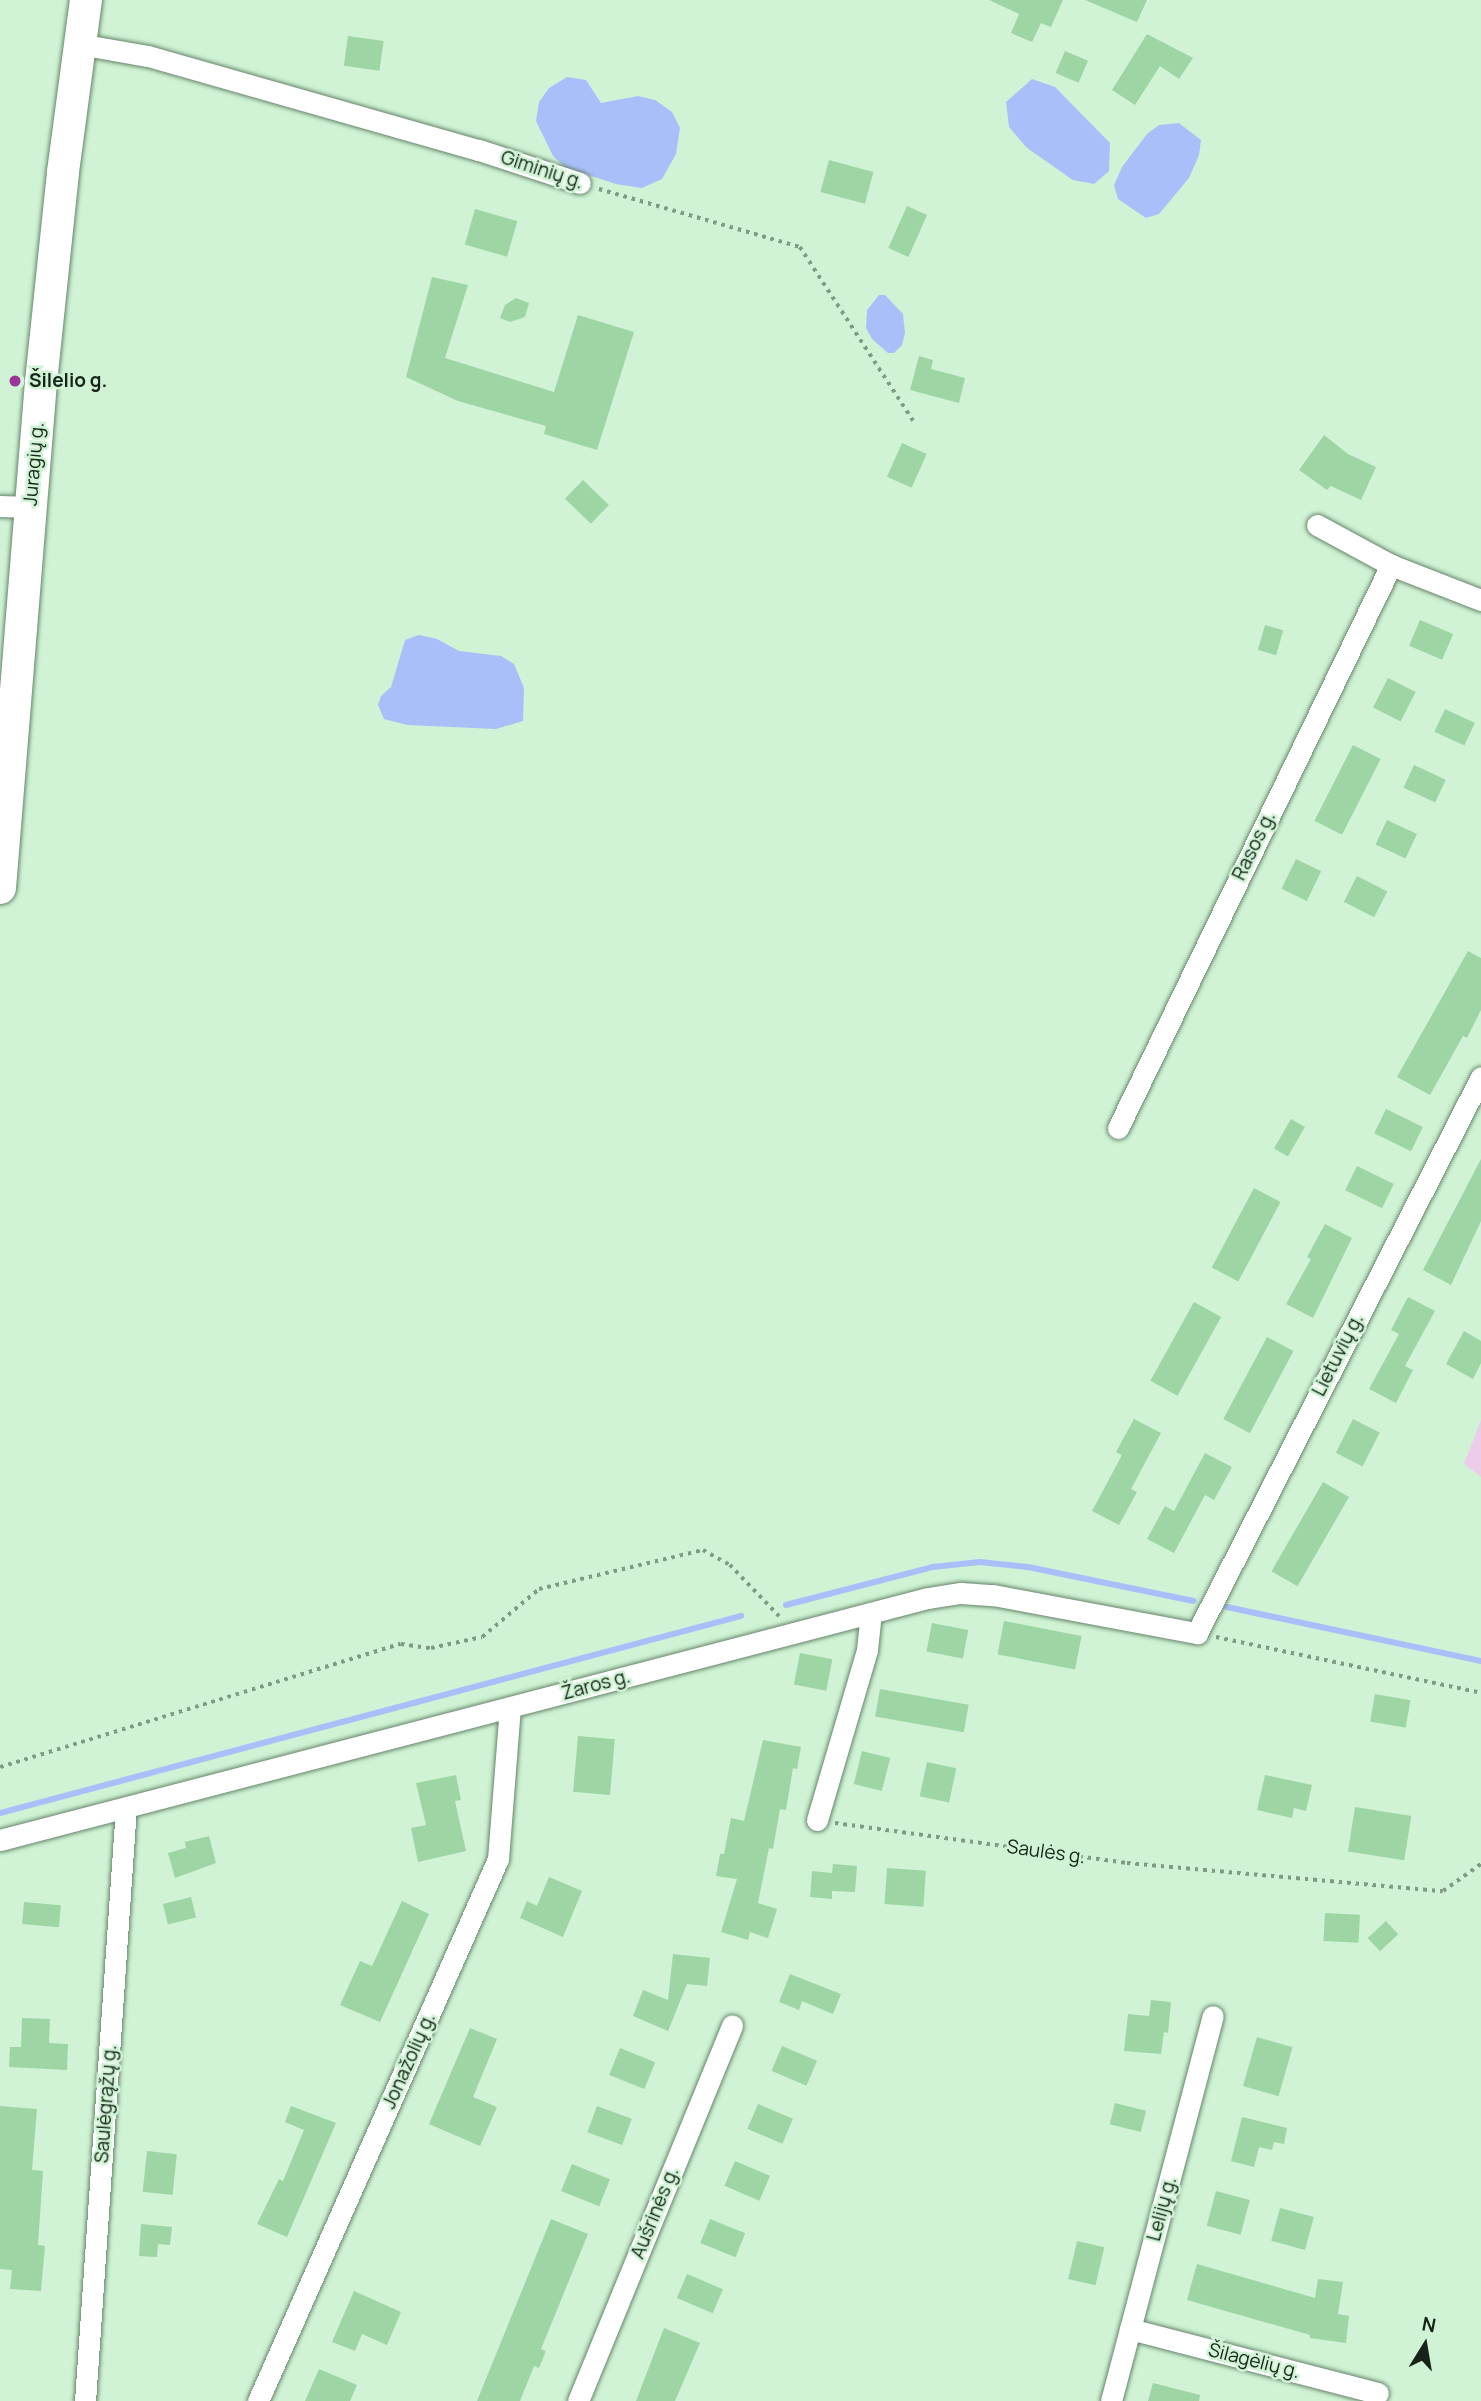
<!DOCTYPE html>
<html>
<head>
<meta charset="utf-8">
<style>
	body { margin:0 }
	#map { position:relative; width:1481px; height:2401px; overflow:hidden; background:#d0f3d5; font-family:Manrope,sans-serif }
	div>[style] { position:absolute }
	.green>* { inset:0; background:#edccea }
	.water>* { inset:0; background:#a9bffa }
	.stream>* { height:6px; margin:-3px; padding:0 3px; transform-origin:3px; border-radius:3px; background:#a9bffa }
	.building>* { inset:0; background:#9dd5a5; transform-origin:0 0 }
	.path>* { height:3.5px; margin-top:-1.75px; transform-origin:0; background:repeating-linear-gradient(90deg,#809a84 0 3.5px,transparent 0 8.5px) }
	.roads { filter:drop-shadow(0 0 2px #66856a) drop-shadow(0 0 2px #66856a) }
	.minor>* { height:21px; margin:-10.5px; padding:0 10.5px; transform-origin:10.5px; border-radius:10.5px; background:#fff }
	.secondary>* { height:32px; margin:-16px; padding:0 16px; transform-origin:16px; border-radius:16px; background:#fff }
	.dots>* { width:19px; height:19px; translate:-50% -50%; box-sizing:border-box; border:4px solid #d0f3d5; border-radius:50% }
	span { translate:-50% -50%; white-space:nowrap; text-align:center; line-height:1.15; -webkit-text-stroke:5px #d0f3d5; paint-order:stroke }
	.street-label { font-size:19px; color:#162318 }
	.poi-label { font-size:19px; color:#162318; font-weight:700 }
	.left { translate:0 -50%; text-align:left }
	.north { position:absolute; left:1390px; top:2310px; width:70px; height:70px; -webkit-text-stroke:5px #d0f3d5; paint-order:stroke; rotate:11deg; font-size:19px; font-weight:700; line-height:28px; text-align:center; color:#162318 }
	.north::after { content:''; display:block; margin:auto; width:24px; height:32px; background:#162318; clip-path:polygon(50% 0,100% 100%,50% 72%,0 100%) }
</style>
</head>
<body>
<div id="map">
	<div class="green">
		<div style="clip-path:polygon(1481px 1420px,1481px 1477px,1464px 1464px)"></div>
	</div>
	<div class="water">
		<div style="clip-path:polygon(567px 77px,586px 80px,601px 103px,638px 96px,655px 100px,672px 112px,680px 128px,676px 154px,662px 179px,642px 188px,616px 184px,566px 168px,553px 156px,536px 121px,539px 102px,549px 88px)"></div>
		<div style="clip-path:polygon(1032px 79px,1055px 87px,1110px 143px,1109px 171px,1094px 184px,1073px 180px,1027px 148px,1009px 127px,1006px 102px)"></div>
		<div style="clip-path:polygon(1179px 123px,1201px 140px,1199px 155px,1189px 178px,1159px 214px,1146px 218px,1118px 199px,1114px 185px,1122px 167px,1147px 134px,1159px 125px)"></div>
		<div style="clip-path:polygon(879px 295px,885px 295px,903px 314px,905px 333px,902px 345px,894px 353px,888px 353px,872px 339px,866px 328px,867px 310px)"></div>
		<div style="clip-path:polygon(419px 635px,437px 639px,459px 651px,501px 656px,514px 664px,524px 688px,523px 721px,496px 729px,407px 725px,384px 719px,378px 705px,381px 696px,391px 687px,405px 640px)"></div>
	</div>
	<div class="stream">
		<div style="left:786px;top:1605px;width:152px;rotate:-14.5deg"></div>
		<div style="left:933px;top:1567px;width:47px;rotate:-6.1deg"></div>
		<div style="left:980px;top:1562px;width:48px;rotate:5.9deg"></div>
		<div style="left:1028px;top:1567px;width:169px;rotate:11.6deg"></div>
		<div style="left:1227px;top:1607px;width:260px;rotate:12deg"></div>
		<div style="left:0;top:1813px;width:767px;rotate:-14.89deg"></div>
	</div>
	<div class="building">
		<div style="clip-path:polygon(989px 0,1063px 0,1051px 27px,1041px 23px,1032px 42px,1011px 33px,1019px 14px)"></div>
		<div style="clip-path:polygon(1085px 0,1147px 0,1137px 22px)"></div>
		<div style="clip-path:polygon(1147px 34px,1193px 58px,1179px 79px,1160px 66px,1135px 105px,1112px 90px)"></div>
		<div style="left:348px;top:36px;width:36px;height:30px;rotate:8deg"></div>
		<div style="left:1065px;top:51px;width:25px;height:24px;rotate:23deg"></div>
		<div style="left:829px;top:160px;width:46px;height:33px;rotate:15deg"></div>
		<div style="left:907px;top:206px;width:22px;height:46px;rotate:24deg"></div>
		<div style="left:475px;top:209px;width:44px;height:37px;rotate:16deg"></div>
		<div style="clip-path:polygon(432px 277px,468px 285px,445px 358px,554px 392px,578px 315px,634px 332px,597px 450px,544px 434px,546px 426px,458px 401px,406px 377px)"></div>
		<div style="clip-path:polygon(516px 298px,529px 303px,525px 317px,510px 322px,500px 318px,505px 305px)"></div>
		<div style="clip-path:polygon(919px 356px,933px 360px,931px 369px,965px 378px,959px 403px,910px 390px)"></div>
		<div style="clip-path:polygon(1324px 435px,1348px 454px,1376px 467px,1361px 500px,1331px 486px,1327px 490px,1299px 470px)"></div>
		<div style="left:902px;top:443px;width:27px;height:37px;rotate:24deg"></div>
		<div style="left:583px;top:480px;width:36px;height:26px;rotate:44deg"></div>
		<div style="left:1420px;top:620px;width:36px;height:28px;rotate:23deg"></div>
		<div style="left:1265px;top:625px;width:19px;height:26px;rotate:16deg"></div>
		<div style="left:1388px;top:678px;width:31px;height:33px;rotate:27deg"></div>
		<div style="left:1445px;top:709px;width:33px;height:25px;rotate:25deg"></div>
		<div style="left:1353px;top:745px;width:31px;height:85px;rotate:27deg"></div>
		<div style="left:1414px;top:765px;width:35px;height:25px;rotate:25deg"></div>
		<div style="left:1387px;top:820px;width:33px;height:27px;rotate:25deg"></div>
		<div style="left:1296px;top:859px;width:28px;height:33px;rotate:26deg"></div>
		<div style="left:1357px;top:876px;width:34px;height:29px;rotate:27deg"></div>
		<div style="clip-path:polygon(1468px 951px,1481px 958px,1481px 1010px,1467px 1038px,1463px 1036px,1430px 1095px,1397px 1077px)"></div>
		<div style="left:1386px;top:1109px;width:41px;height:27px;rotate:26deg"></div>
		<div style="left:1291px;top:1119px;width:16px;height:34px;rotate:30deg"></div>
		<div style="clip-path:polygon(1481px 1159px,1481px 1221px,1451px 1285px,1423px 1270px)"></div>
		<div style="left:1357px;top:1166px;width:41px;height:27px;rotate:26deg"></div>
		<div style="left:1254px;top:1188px;width:30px;height:90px;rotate:28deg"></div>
		<div style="clip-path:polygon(1325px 1224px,1352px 1238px,1313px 1318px,1286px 1304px,1311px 1259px,1307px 1257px)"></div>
		<div style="clip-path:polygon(1408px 1297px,1435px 1311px,1405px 1366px,1413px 1370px,1396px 1403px,1369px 1389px,1399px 1334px,1391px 1330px)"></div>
		<div style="left:1194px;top:1302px;width:31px;height:90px;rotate:29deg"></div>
		<div style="clip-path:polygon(1464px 1331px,1481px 1341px,1481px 1363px,1473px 1379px,1446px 1364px)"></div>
		<div style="left:1267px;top:1337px;width:30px;height:93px;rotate:28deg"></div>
		<div style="clip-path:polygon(1134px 1419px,1161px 1433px,1131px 1489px,1137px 1492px,1119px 1525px,1092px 1511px,1122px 1455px,1116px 1452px)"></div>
		<div style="left:1353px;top:1419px;width:30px;height:38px;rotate:27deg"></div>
		<div style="clip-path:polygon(1205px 1453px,1232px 1467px,1214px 1500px,1205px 1495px,1174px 1553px,1147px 1539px,1165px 1506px,1174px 1511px)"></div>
		<div style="left:1323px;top:1482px;width:30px;height:103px;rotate:30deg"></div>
		<div style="left:1004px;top:1621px;width:79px;height:34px;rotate:11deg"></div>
		<div style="left:932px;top:1623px;width:37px;height:29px;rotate:11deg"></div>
		<div style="left:800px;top:1653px;width:33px;height:32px;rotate:11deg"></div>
		<div style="left:880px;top:1689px;width:90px;height:28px;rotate:10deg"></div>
		<div style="left:1375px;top:1694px;width:36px;height:28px;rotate:10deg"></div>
		<div style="left:578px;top:1736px;width:37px;height:56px;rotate:5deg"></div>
		<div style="clip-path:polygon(763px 1740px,801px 1747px,797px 1769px,793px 1768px,786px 1810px,780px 1809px,773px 1849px,769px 1848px,758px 1903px,777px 1909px,768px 1938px,750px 1932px,748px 1940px,721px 1932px,737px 1879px,716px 1876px,720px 1854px,724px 1854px,731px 1818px,744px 1821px)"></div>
		<div style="left:862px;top:1751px;width:29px;height:34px;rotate:14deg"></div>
		<div style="left:927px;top:1762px;width:30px;height:35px;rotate:12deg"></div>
		<div style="clip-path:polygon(456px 1775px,461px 1800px,455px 1801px,466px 1851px,418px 1862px,411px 1828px,426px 1825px,416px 1783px)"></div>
		<div style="clip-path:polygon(1265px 1775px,1312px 1785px,1306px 1811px,1294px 1808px,1292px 1818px,1257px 1810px)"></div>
		<div style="left:1355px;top:1807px;width:57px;height:45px;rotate:9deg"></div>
		<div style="clip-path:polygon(209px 1836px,216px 1863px,175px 1878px,168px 1853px,186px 1848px,185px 1842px)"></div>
		<div style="clip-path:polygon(833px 1864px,857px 1866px,855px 1892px,832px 1891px,832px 1899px,810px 1897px,812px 1871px,832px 1873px)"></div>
		<div style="left:887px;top:1868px;width:39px;height:36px;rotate:4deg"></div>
		<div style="clip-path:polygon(549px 1877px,582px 1891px,563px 1937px,520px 1918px,527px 1901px,537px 1906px)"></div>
		<div style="left:191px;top:1897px;width:21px;height:29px;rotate:76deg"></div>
		<div style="clip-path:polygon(402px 1901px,429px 1914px,380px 2022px,340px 2005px,360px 1961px,372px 1966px)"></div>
		<div style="left:24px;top:1902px;width:37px;height:22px;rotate:5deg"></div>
		<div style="left:1325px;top:1913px;width:35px;height:28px;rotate:3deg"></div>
		<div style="left:1386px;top:1921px;width:18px;height:25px;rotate:47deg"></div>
		<div style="clip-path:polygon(673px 1954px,710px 1958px,707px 1986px,687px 1984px,668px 2031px,633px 2016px,643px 1990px,668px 2000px)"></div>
		<div style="clip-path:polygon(790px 1974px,841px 1994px,833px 2014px,802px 2001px,799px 2010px,779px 2002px)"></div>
		<div style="clip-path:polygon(1151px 2000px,1171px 2002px,1168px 2033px,1164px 2032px,1161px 2054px,1124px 2051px,1128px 2014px,1149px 2016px)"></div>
		<div style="clip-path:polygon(22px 2018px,50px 2019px,49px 2043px,68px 2044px,67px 2070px,9px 2067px,10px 2047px,21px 2047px)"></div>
		<div style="clip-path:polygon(470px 2028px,497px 2039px,473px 2097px,497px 2107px,480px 2146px,429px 2124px)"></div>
		<div style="left:1257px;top:2037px;width:37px;height:51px;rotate:16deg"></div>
		<div style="left:782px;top:2046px;width:38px;height:27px;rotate:23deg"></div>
		<div style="left:620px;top:2048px;width:38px;height:29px;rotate:22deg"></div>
		<div style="left:1115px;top:2103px;width:32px;height:22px;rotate:14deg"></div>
		<div style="left:758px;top:2104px;width:38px;height:27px;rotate:23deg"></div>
		<div style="clip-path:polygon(0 2106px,37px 2109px,32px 2170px,43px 2171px,38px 2245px,45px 2246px,41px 2291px,10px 2289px,12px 2270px,0 2269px)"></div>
		<div style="clip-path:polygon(291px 2106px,336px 2123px,287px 2237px,257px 2224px,279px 2179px,283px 2181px,304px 2130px,285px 2122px)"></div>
		<div style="left:597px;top:2106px;width:37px;height:28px;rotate:20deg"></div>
		<div style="clip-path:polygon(1242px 2117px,1287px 2128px,1284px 2144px,1274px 2142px,1272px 2150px,1259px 2147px,1254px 2167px,1231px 2161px)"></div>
		<div style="left:147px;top:2151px;width:30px;height:41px;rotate:6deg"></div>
		<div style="left:735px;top:2161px;width:38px;height:27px;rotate:23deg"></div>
		<div style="left:572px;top:2164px;width:41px;height:29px;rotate:22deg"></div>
		<div style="left:1216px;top:2191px;width:35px;height:36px;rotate:15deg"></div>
		<div style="left:1280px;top:2208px;width:35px;height:34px;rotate:15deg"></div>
		<div style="clip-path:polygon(551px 2219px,588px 2234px,541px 2349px,546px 2351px,539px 2368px,534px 2366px,520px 2401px,477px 2401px)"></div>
		<div style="left:710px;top:2219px;width:38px;height:26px;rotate:22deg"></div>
		<div style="clip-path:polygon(141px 2224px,172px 2227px,170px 2245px,158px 2244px,157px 2257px,139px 2256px)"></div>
		<div style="left:1077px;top:2241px;width:28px;height:39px;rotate:13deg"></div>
		<div style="clip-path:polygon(1197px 2264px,1315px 2298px,1318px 2279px,1343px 2282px,1338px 2314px,1349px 2316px,1346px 2343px,1310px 2338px,1310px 2335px,1187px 2300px)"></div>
		<div style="left:687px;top:2274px;width:39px;height:26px;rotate:23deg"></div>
		<div style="clip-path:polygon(354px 2291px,401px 2312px,387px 2345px,362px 2334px,355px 2351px,332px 2342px)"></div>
		<div style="clip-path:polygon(664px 2328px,700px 2343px,675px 2401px,636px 2401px)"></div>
		<div style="clip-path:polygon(319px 2369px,357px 2385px,350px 2401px,305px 2401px)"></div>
		<div style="clip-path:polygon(1153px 2383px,1200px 2395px,1199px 2401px,1148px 2401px)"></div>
	</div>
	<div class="path">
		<div style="left:599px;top:189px;width:209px;rotate:16.1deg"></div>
		<div style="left:800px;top:247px;width:212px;rotate:56.9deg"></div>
		<div style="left:1216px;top:1637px;width:271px;rotate:11.9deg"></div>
		<div style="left:0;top:1767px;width:419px;rotate:-17.1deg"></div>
		<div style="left:401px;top:1644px;width:30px;rotate:8deg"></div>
		<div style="left:431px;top:1648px;width:52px;rotate:-12.2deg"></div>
		<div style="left:482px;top:1637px;width:75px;rotate:-40.1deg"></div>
		<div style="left:539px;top:1589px;width:169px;rotate:-13.4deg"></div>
		<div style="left:703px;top:1550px;width:31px;rotate:29deg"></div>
		<div style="left:730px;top:1565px;width:71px;rotate:46.1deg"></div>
		<div style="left:835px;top:1823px;width:295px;rotate:7.8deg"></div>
		<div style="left:1127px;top:1863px;width:317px;rotate:5.1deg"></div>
		<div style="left:1443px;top:1891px;width:47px;rotate:-35.4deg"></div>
	</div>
	<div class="roads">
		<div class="minor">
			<div style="left:79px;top:44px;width:70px;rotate:9.9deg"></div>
			<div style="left:148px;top:56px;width:344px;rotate:15.9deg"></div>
			<div style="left:479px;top:150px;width:106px;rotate:18.1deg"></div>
			<div style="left:0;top:506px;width:30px;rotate:2deg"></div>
			<div style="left:1317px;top:525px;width:84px;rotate:28.4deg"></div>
			<div style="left:1391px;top:565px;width:97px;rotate:21.3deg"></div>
			<div style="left:1118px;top:1128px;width:626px;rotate:-64.13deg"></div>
			<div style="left:817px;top:1820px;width:177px;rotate:-73.6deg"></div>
			<div style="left:867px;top:1650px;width:37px;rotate:-84deg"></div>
			<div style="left:0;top:1840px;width:959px;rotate:-14.62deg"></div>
			<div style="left:928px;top:1598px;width:33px;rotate:-9deg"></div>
			<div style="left:961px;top:1593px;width:32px;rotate:4deg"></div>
			<div style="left:993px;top:1595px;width:208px;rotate:10.6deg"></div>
			<div style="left:1197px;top:1633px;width:624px;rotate:-62.94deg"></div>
			<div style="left:1130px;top:2329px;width:256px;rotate:14.5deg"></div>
			<div style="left:85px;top:2401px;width:595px;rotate:-86.05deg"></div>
			<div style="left:258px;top:2401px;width:593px;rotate:-66.12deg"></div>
			<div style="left:498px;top:1859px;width:152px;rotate:-85.5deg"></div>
			<div style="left:578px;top:2401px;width:406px;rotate:-67.7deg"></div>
			<div style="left:1111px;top:2401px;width:398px;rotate:-75.2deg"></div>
		</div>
		<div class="secondary">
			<div style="left:0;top:888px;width:508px;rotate:-85.37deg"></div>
			<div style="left:41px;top:382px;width:211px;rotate:-84deg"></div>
			<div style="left:63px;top:172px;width:174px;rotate:-82.4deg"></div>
		</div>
	</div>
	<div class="dots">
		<div style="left:15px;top:381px;background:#9c3599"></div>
	</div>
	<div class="street-label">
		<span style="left:542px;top:170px;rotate:18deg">Giminių g.</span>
		<span style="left:34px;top:464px;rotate:-85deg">Juragių g.</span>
		<span style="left:1254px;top:846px;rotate:-64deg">Rasos g.</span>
		<span style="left:1338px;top:1355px;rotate:-63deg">Lietuvių g.</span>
		<span style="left:596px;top:1685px;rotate:-15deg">Žaros g.</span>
		<span style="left:1046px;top:1852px;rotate:8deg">Saulės g.</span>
		<span style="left:409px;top:2061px;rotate:-66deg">Jonažolių g.</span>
		<span style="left:106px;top:2104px;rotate:-86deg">Saulėgrąžų g.</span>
		<span style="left:1162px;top:2209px;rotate:-75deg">Lelijų g.</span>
		<span style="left:655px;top:2213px;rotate:-68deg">Aušrinės g.</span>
		<span style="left:1254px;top:2361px;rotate:14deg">Šilagėlių g.</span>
	</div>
	<div class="poi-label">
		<span class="left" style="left:29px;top:381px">Šilelio g.</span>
	</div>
	<div class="north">N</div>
</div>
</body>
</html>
